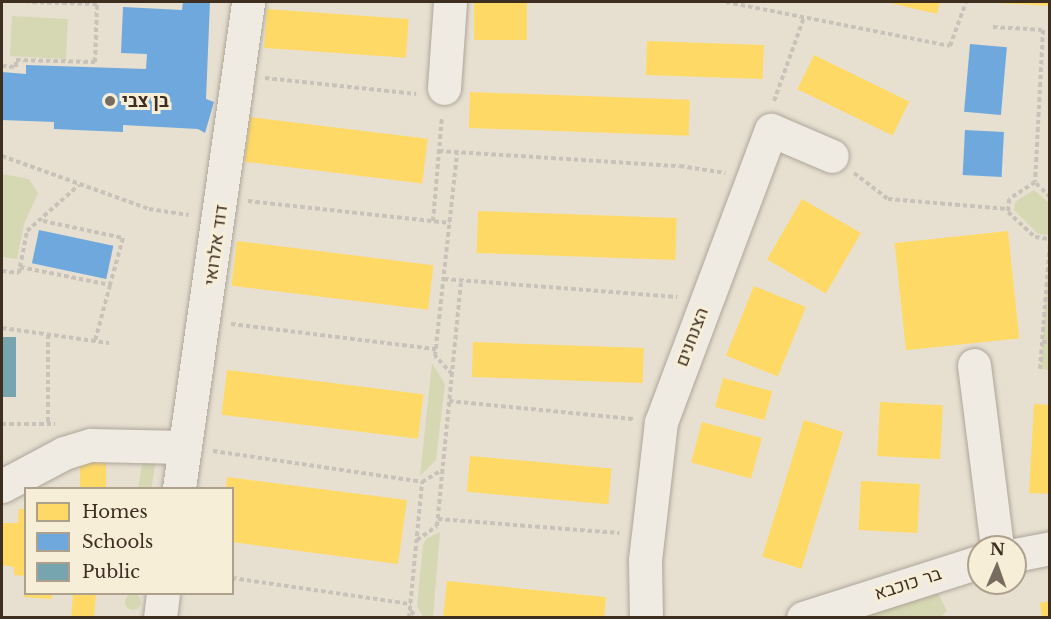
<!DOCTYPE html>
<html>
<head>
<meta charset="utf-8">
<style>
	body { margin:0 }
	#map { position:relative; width:1051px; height:619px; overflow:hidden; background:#e7e0d1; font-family:"Libre Baskerville",Heebo,serif }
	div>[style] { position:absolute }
	.green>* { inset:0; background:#d6d7b3; transform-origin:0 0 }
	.round { border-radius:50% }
	.homes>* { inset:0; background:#ffd966; transform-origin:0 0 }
	.schools>* { inset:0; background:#6fa8dc; transform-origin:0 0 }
	.public>* { inset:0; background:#76a5af; transform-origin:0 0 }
	.path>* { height:4px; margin-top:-2px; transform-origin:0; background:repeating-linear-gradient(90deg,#c8c2b9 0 4.5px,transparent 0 7.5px) }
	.roads { filter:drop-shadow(0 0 2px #ada599) drop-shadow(0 0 2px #ada599) }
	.minor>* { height:33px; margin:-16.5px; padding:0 16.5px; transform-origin:16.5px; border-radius:16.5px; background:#efebe3 }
	.dots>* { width:16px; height:16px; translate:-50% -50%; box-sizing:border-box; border:3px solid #f7eed8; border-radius:50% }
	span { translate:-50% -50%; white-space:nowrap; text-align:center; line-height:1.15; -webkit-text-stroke:6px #f7eed8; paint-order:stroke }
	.poi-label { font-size:18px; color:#3d2e20; font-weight:700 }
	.left { translate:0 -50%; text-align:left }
	.street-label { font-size:18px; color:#3d2e20 }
	.frame { position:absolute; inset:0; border:3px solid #3d2e20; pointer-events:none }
	.legend { position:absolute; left:24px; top:487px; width:210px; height:108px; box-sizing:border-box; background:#f7eed8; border:2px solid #ada18e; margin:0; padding:8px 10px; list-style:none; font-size:18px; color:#3d2e20 }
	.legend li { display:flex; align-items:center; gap:12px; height:30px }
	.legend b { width:30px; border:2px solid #ada18e }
	.north { position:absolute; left:967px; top:535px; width:60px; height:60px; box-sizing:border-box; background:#f7eed8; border:2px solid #ada18e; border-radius:50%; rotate:2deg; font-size:16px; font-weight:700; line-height:24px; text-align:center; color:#3d2e20 }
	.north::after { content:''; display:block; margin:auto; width:21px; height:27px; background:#786c5e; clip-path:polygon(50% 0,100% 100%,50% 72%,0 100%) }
</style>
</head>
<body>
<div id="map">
	<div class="green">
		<div style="left:12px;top:16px;width:56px;height:40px;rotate:3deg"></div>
		<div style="clip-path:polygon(2px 174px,29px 179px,38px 193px,24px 224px,17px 259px,2px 257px)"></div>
		<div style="clip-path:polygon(1034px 190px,1049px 203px,1049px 235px,1038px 234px,1014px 210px,1015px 202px)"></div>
		<div style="clip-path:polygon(1049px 253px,1049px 370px,1040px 369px)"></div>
		<div style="clip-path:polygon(432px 363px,445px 384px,436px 460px,420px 476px)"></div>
		<div style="left:143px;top:458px;width:13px;height:30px;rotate:9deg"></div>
		<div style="clip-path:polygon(440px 532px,433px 617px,423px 617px,417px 606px,423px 545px,426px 539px)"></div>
		<div style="clip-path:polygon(936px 589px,947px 611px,941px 617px,859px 618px)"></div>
		<div class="round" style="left:125px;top:594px;width:16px;height:16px"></div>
	</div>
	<div class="homes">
		<div style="left:474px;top:2px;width:53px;height:38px"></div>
		<div style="clip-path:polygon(886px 2px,940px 2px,937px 14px)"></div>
		<div style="clip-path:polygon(996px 2px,1050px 2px,1050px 6px,996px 3px)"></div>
		<div style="left:267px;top:9px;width:142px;height:39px;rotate:4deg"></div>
		<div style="left:647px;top:41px;width:117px;height:34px;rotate:2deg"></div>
		<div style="left:814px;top:55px;width:106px;height:38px;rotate:26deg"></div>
		<div style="left:470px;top:92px;width:220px;height:36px;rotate:2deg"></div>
		<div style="left:250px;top:117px;width:179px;height:45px;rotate:7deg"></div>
		<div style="left:802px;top:199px;width:68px;height:70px;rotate:30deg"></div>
		<div style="left:478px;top:211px;width:199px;height:42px;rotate:2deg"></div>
		<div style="left:1008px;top:231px;width:108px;height:114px;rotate:84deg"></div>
		<div style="left:237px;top:241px;width:198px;height:45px;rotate:7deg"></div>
		<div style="left:754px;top:286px;width:56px;height:75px;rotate:22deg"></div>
		<div style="left:473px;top:342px;width:171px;height:35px;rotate:2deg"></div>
		<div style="left:227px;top:370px;width:198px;height:45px;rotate:7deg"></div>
		<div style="left:723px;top:378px;width:51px;height:30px;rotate:15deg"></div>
		<div style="left:880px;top:402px;width:63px;height:54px;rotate:3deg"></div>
		<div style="clip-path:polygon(1034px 404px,1050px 405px,1050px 494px,1029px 493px)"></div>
		<div style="left:804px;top:420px;width:41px;height:143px;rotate:17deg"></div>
		<div style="left:702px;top:422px;width:62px;height:42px;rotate:15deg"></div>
		<div style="left:80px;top:453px;width:26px;height:35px"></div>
		<div style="left:470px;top:456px;width:142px;height:36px;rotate:5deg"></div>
		<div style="clip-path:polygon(227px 477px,407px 500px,398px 564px,232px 542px,232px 488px,226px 488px)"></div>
		<div style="left:861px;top:481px;width:59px;height:49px;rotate:3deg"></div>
		<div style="clip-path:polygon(19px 509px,26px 509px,26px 576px,14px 575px,14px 567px,2px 565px,3px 523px,18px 523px)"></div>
		<div style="clip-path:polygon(447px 581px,606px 597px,604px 618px,443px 618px)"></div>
		<div style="clip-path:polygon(24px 594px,52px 594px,52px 599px,23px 597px)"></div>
		<div style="clip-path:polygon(73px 594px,96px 594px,94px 618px,71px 618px)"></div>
		<div style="clip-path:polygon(1050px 601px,1050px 618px,1042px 618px,1040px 603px)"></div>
	</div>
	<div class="schools">
		<div style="clip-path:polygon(183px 2px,210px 2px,206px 99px,214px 102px,205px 133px,198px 129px,123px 125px,123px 132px,54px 129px,54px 122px,2px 120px,2px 72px,26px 74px,26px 65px,146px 69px,147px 54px,121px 53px,123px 7px,182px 10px)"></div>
		<div style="left:970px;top:44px;width:37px;height:68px;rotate:5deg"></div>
		<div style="left:965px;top:130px;width:39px;height:45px;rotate:3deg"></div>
		<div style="left:39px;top:230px;width:76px;height:34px;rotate:12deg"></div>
	</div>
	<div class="public">
		<div style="left:2px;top:337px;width:14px;height:60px"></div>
	</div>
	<div class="path">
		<div style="left:726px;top:2px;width:228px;rotate:11.1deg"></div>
		<div style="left:950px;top:46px;width:47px;rotate:-70deg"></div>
		<div style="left:993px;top:27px;width:50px;rotate:3.4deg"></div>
		<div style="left:1043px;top:30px;width:152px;rotate:93deg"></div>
		<div style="left:2px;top:66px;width:14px;rotate:4deg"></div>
		<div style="left:16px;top:67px;width:7px;rotate:-90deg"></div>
		<div style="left:16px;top:60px;width:79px;rotate:1.5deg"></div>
		<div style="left:95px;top:62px;width:58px;rotate:-88deg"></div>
		<div style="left:97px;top:4px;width:69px;rotate:-178.3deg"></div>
		<div style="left:265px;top:78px;width:152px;rotate:6deg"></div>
		<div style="left:774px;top:101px;width:89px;rotate:-70.3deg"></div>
		<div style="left:439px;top:151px;width:241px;rotate:3.6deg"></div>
		<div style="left:680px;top:166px;width:46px;rotate:8.8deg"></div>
		<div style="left:2px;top:156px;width:156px;rotate:19.8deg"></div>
		<div style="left:149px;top:209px;width:40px;rotate:8.5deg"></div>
		<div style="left:854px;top:173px;width:43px;rotate:37.4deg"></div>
		<div style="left:888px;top:199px;width:120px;rotate:4.8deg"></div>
		<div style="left:1050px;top:197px;width:21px;rotate:-135deg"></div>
		<div style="left:1035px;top:182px;width:31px;rotate:147deg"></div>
		<div style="left:1009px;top:199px;width:13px;rotate:94deg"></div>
		<div style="left:1008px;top:212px;width:37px;rotate:43deg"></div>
		<div style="left:1035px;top:237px;width:15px;rotate:8deg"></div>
		<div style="left:248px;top:201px;width:203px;rotate:6.2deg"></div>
		<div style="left:43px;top:221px;width:82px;rotate:12deg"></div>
		<div style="left:123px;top:238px;width:49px;rotate:105.5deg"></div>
		<div style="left:433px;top:221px;width:104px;rotate:-85.1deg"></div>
		<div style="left:20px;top:267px;width:37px;rotate:-79deg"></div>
		<div style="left:27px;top:231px;width:69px;rotate:-41.5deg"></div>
		<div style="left:2px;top:271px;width:17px;rotate:7deg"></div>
		<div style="left:19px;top:273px;width:6px;rotate:-81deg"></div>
		<div style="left:20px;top:267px;width:92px;rotate:11.3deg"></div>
		<div style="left:110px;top:285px;width:58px;rotate:105deg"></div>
		<div style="left:444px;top:279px;width:234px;rotate:4.4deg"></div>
		<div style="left:231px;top:324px;width:207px;rotate:7deg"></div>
		<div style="left:2px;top:328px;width:108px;rotate:8deg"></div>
		<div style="left:48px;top:335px;width:89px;rotate:90deg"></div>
		<div style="left:1042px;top:342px;width:8px"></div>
		<div style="left:1040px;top:369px;width:128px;rotate:-85.5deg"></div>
		<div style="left:452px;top:374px;width:25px;rotate:-133deg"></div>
		<div style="left:435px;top:356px;width:204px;rotate:-83.8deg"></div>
		<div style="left:449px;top:401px;width:185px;rotate:5.6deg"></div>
		<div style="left:2px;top:424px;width:53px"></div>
		<div style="left:213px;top:451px;width:211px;rotate:8.4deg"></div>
		<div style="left:422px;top:482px;width:23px;rotate:-31deg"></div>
		<div style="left:438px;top:519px;width:182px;rotate:4.4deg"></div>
		<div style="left:417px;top:540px;width:24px;rotate:-35deg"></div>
		<div style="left:437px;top:526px;width:247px;rotate:-84.4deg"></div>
		<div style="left:232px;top:578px;width:181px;rotate:8.3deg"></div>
		<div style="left:411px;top:611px;width:9px;rotate:49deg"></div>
		<div style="left:409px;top:618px;width:137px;rotate:-84.5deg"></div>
	</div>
	<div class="roads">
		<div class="minor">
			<div style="left:444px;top:88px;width:86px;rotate:-86deg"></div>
			<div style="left:974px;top:365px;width:183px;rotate:82.8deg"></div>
			<div style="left:2px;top:486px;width:70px;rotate:-28deg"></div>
			<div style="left:64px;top:453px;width:28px;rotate:-17deg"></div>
			<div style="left:91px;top:445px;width:94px;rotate:1.2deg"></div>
			<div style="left:179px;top:488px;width:491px;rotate:-81.9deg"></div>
			<div style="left:1015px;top:555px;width:36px;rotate:-11deg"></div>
			<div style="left:160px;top:618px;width:24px;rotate:-83deg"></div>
			<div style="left:646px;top:618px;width:58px;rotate:-91deg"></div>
			<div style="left:645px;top:560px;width:139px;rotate:-83.4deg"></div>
			<div style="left:661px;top:422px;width:312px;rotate:-69.4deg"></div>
			<div style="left:771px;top:130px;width:66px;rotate:23.1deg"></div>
			<div style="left:803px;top:618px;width:185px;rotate:-17.7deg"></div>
		</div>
	</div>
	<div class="dots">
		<div style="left:110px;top:101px;background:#786c5e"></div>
	</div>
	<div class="poi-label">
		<span class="left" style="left:122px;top:101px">בן צבי</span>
	</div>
	<div class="street-label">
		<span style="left:216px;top:245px;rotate:-82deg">דוד אלרואי</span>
		<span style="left:692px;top:337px;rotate:-69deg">הצנחנים</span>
		<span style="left:908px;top:584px;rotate:-18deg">בר כוכבא</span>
	</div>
	<div class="frame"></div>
	<ul class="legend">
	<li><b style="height:16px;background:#ffd966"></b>Homes</li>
	<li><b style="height:16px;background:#6fa8dc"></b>Schools</li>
	<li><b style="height:16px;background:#76a5af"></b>Public</li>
	</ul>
	<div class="north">N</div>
</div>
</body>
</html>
